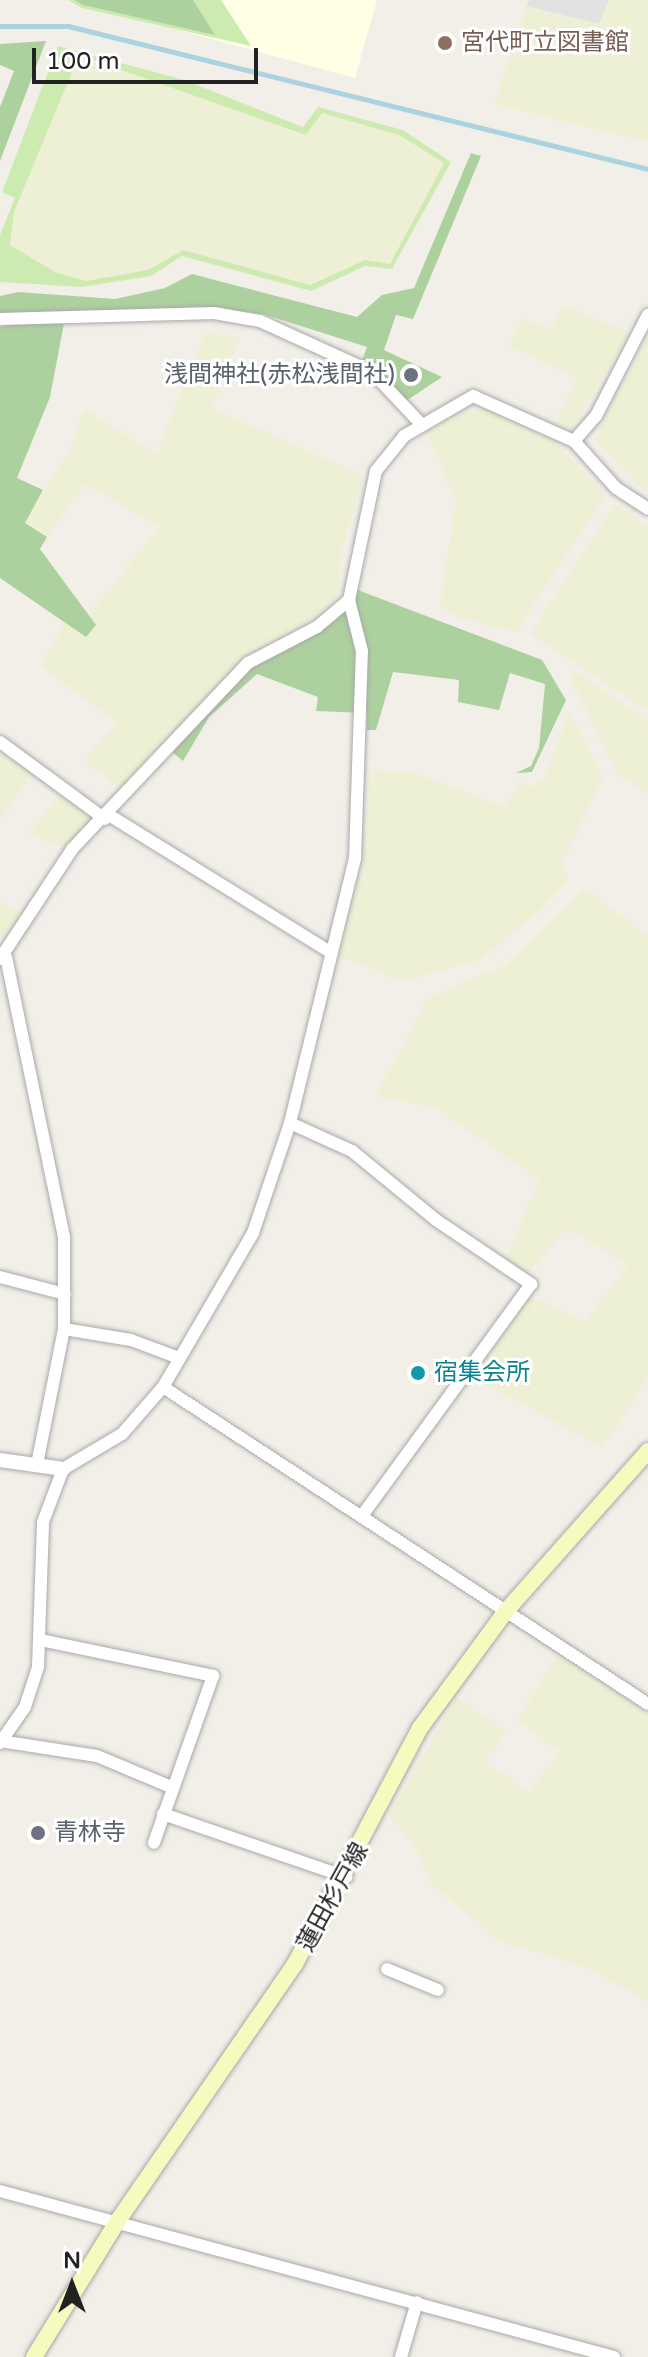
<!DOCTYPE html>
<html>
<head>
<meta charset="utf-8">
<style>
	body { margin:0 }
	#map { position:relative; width:648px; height:2357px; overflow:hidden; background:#f2efe9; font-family:"Varela Round","Noto Sans JP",sans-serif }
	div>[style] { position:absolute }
	.education>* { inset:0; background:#ffffe5 }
	.farmland>* { inset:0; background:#eef0d5 }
	.grass>* { inset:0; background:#cdebb0 }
	.forest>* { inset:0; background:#add19e }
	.parking>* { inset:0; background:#e2e2e2 }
	.stream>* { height:5px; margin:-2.5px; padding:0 2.5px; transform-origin:2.5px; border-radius:2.5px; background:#aad3df }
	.roads { filter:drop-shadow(0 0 2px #a9a9a9) drop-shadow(0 0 2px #a9a9a9) }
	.minor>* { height:12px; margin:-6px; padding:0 6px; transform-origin:6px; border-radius:6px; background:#fff }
	.tertiary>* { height:14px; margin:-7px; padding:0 7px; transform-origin:7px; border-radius:7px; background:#fff }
	.secondary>* { height:16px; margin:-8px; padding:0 8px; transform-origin:8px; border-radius:8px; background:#f7fabf }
	.dots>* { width:22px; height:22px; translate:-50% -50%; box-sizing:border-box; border:4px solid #fff; border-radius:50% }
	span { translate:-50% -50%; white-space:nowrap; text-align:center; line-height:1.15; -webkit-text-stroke:6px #fff; paint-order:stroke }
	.education-label { font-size:24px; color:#785e54 }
	.left { translate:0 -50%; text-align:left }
	.worship-label { font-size:24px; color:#5b616d }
	.right { translate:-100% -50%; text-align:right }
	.culture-label { font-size:24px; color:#0d838f }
	.street-label { font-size:24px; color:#222 }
	.north { position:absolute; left:32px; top:2245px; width:80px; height:80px; -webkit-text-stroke:6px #fff; paint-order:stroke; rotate:0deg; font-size:22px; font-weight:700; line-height:32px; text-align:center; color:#222 }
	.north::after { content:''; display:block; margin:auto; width:28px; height:36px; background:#222; clip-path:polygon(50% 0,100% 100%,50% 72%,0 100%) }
	.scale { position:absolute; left:32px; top:48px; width:226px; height:36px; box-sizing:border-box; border:4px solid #222; border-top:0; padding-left:10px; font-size:24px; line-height:28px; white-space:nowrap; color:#222; -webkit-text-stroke:6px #fff; paint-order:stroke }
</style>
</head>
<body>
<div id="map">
	<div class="education">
		<div style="clip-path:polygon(68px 0,377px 0,355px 78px)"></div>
	</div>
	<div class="farmland">
		<div style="clip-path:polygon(609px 0,648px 0,648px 142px,494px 104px,526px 6px,599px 24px)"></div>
		<div style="clip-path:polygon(79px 54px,305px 134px,321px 113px,400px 135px,444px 162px,390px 264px,365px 260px,310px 285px,183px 250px,148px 271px,86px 281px,55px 273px,10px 245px,14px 212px)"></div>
		<div style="clip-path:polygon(563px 306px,630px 333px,572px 429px,555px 423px,577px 377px,507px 346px,523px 318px,551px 330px)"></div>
		<div style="clip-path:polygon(205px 332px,240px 338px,212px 408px,364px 476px,342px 549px,338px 595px,313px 619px,243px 655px,122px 790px,83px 760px,117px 723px,41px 666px,65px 623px,86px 637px,96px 625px,89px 615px,160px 527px,85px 484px,47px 537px,24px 523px,71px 448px,84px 409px,156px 454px)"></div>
		<div style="clip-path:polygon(648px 337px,648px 495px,594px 440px)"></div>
		<div style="clip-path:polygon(485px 408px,551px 438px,606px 495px,516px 632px,457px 617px,440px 605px,456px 500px,427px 433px,448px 416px)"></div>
		<div style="clip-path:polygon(615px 504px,648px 526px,648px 711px,530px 634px)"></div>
		<div style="clip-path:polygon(575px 671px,648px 721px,648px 794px,618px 774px,571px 679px)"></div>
		<div style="clip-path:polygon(570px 712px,603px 778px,562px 862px,568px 879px,540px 910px,480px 960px,401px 981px,339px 955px,364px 862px,369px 768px,420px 775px,504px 807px,519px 783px,531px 787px,544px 778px)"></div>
		<div style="clip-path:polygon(0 750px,32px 772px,0 821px)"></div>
		<div style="clip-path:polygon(60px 791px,93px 819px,64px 849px,30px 834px)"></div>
		<div style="clip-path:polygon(585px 889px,648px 935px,648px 1377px,603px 1448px,473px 1377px,529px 1297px,585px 1321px,628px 1265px,568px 1228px,527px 1274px,506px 1259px,539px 1180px,438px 1109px,376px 1095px,429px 997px,506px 965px)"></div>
		<div style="clip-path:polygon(0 902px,22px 912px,5px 935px,0 934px)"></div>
		<div style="clip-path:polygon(557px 1656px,648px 1713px,648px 2001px,587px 1968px,497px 1940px,430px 1882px,419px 1852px,389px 1816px,456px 1697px,507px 1731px,485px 1762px,529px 1792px,560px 1752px,517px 1720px)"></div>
	</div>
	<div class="grass">
		<div style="clip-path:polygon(68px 0,221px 0,251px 46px,82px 8px)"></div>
		<div style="clip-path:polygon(evenodd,58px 46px,184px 80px,303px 127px,318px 107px,403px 130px,451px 162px,392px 269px,365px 266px,311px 291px,182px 256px,151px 276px,82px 287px,0 282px,0 235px,15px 198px,2px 192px,58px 46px,79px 55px,306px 135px,322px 113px,399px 135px,444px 163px,390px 264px,365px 260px,310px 285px,183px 250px,148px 270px,86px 281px,55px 272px,10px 245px,14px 212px,79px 55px)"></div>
	</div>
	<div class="forest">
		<div style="clip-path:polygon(74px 0,193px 0,215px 35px,83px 5px)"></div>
		<div style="clip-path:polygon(46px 41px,0 161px,0 107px,14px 71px,0 65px,0 44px)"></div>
		<div style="clip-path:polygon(471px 153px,481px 156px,413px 319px,396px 315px,384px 350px,442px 377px,406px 401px,361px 363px,367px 347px,263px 314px,212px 307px,0 313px,0 296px,18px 292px,115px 299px,165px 288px,192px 274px,357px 317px,382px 295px,414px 288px)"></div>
		<div style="clip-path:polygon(24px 322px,64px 323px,50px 397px,17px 478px,43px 490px,25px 523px,47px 537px,40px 549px,96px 625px,86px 637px,0 578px,0 327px)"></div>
		<div style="clip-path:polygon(355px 589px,542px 660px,566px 700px,532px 772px,516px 773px,531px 766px,539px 748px,545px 684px,510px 673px,499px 710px,458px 702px,459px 680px,393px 672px,376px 730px,367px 730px,367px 713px,316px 711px,318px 697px,257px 674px,209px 717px,183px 761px,172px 752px,253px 665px,356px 605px)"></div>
	</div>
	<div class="parking">
		<div style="clip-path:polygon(529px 0,609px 0,599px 24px,526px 6px)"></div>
	</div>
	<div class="stream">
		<div style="left:0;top:26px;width:68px"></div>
		<div style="left:68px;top:26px;width:597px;rotate:13.85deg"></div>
	</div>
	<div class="roads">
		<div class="minor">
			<div style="left:0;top:319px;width:214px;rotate:-1.6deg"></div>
			<div style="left:214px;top:313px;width:47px;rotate:9.9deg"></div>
			<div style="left:260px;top:321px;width:123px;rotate:24.5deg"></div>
			<div style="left:372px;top:372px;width:71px;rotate:46.7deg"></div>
			<div style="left:574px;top:441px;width:33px;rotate:-49deg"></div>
			<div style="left:596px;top:416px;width:114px;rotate:-62.8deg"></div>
			<div style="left:0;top:742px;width:130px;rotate:36.3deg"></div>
			<div style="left:109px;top:815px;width:262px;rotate:31.8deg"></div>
			<div style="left:6px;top:957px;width:286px;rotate:78.3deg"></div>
			<div style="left:64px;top:1237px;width:92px;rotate:90deg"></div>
			<div style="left:64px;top:1329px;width:138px;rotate:101.3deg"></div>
			<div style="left:0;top:959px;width:133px;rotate:-56.7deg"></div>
			<div style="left:73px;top:848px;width:255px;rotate:-46.6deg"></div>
			<div style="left:248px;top:663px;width:78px;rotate:-27.6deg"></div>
			<div style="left:317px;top:627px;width:42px;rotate:-40.2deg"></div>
			<div style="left:290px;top:1123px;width:68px;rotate:24.3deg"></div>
			<div style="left:352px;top:1151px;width:109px;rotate:39.4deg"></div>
			<div style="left:436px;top:1220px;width:115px;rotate:34deg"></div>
			<div style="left:531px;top:1284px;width:287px;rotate:126.1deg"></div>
			<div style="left:0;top:1277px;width:67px;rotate:14.7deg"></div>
			<div style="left:64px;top:1329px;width:68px;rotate:9.3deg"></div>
			<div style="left:131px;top:1340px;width:51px;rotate:20.6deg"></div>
			<div style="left:163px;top:1387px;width:579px;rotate:33.17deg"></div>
			<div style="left:41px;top:1640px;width:176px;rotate:11.8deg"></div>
			<div style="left:213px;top:1676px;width:177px;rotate:109.5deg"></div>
			<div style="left:0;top:1741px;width:98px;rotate:8.8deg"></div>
			<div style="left:97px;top:1756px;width:80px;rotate:22.7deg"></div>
			<div style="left:0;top:1743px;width:44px;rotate:-55.2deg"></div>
			<div style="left:25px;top:1707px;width:42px;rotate:-72deg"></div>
			<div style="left:38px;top:1667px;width:145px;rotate:-88deg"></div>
			<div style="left:43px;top:1522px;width:57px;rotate:-69.3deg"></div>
			<div style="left:63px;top:1469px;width:69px;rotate:-30.7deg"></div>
			<div style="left:122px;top:1434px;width:62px;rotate:-48.9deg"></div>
			<div style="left:163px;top:1387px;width:178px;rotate:-59.7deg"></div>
			<div style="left:253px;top:1233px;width:116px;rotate:-71.4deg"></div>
			<div style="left:290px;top:1123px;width:272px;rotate:-76.2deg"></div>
			<div style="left:355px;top:859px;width:208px;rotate:-88.1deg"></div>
			<div style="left:362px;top:651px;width:53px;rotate:-104.3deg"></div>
			<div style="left:349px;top:600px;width:132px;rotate:-78.2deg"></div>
			<div style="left:376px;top:471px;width:45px;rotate:-51.3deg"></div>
			<div style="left:404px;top:436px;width:80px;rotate:-30.1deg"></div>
			<div style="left:473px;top:396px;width:111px;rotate:24deg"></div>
			<div style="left:574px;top:441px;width:63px;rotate:48.2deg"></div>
			<div style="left:616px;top:488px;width:38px;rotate:33deg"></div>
			<div style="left:163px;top:1814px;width:194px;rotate:19deg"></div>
			<div style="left:387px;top:1969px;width:55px;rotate:22.4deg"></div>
			<div style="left:0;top:2191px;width:636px;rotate:15.13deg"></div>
			<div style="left:401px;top:2357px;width:57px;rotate:-73.8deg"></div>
		</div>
		<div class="tertiary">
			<div style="left:0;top:1460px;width:64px;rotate:8.1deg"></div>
		</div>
		<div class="secondary">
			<div style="left:34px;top:2357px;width:162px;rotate:-58.4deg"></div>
			<div style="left:119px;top:2219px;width:310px;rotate:-55.4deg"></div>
			<div style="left:295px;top:1964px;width:267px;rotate:-62.1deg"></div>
			<div style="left:420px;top:1728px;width:145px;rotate:-53.7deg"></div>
			<div style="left:506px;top:1611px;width:214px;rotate:-48.4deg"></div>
		</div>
	</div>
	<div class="dots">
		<div style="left:445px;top:43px;background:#8d6e63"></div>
		<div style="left:411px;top:375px;background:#6b7280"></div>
		<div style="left:418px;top:1373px;background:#0f9aa8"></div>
		<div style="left:38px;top:1833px;background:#6b7280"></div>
	</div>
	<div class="education-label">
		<span class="left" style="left:461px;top:43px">宮代町立図書館</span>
	</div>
	<div class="worship-label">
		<span class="right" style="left:395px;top:375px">浅間神社(赤松浅間社)</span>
		<span class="left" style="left:54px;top:1833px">青林寺</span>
	</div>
	<div class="culture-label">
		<span class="left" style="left:434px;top:1373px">宿集会所</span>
	</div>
	<div class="street-label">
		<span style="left:333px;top:1897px;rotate:-61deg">蓮田杉戸線</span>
	</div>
	<div class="north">N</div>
	<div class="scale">100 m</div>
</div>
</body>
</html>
